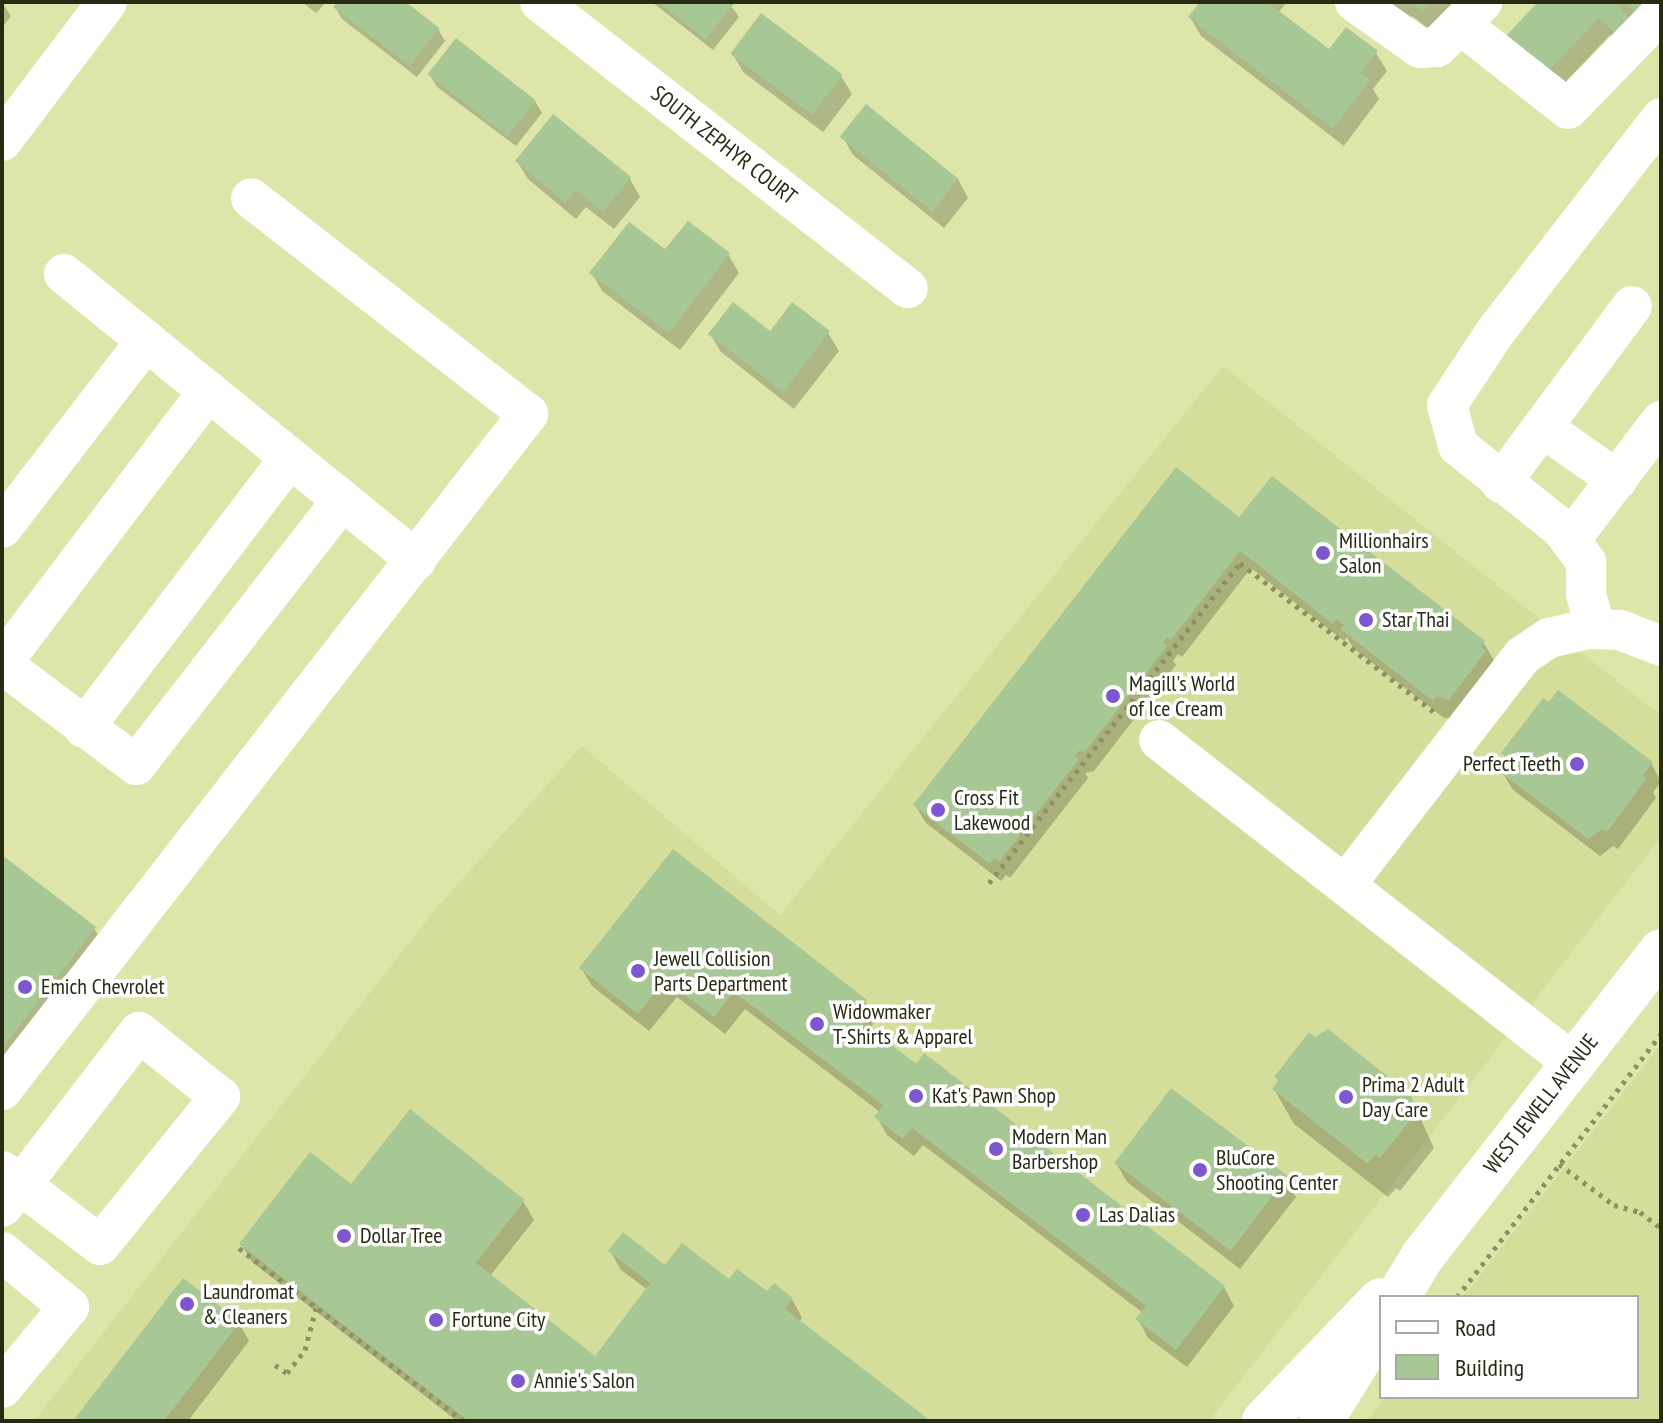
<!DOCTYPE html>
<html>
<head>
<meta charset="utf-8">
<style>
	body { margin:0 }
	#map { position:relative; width:1663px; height:1423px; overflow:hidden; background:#dde5a9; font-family:"PT Sans Narrow",sans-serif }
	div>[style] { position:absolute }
	.built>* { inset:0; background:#d4dd99 }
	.shadow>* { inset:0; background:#0003 }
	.building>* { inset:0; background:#a7c794; transform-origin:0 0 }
	.path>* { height:5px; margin-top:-2.5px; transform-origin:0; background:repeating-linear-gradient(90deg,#8c9266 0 4px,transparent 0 10px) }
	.minor>* { height:40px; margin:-20px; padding:0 20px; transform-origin:20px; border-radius:20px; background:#fff }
	.major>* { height:44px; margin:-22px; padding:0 22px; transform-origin:22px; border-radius:22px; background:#fff }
	.dots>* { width:22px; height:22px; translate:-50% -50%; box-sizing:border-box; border:4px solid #fff; border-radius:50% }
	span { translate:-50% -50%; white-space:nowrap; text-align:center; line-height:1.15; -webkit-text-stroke:7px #fff; paint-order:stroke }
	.street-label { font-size:22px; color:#282b13 }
	.poi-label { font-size:22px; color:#282b13 }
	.left { translate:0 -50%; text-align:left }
	.right { translate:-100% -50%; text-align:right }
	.frame { position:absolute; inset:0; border:4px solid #282b13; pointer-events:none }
	.legend { position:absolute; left:1379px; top:1295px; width:260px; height:104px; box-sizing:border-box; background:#fff; border:2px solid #a9aaa1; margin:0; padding:10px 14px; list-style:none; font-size:24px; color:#282b13 }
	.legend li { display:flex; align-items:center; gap:16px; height:40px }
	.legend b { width:40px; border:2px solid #a9aaa1 }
</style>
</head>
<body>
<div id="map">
	<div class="built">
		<div style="clip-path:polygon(1223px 366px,1661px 716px,1661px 837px,1209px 1421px,34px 1421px,438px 906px,582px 746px,780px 915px)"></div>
		<div style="clip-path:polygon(1661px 1044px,1661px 1421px,1367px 1421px,1386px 1397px,1637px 1397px,1637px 1297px,1463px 1297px)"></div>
	</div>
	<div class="shadow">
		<div style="clip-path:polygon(2px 2px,11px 16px,2px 28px)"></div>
		<div style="clip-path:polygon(302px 2px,326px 2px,316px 13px)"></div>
		<div style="clip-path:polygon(339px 2px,403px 2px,438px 29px,445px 41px,417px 77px,342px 19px,335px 7px)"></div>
		<div style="clip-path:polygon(652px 2px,728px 2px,739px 17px,713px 50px)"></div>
		<div style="clip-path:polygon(1202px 2px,1287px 2px,1278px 13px,1329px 52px,1376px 53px,1387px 71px,1373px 89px,1379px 99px,1344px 146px,1201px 36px,1190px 17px)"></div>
		<div style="clip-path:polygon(1375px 2px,1481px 2px,1437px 35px,1412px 16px,1405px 25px)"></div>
		<div style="clip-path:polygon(1541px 2px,1661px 2px,1628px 52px,1610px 35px,1555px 93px,1517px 57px)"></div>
		<div style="clip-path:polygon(733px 54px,841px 76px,852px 94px,823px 132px,743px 72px)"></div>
		<div style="clip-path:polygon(430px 75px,535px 101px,542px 113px,516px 146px,437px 87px)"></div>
		<div style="clip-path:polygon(553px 117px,630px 179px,640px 197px,614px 229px,586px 207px,576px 219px,528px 179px,517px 161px)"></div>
		<div style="clip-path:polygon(843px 137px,958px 179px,968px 198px,944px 228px,853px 155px)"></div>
		<div style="clip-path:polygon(666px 252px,728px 254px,739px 273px,680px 350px,602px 291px,592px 273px)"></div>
		<div style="clip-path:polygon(828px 333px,839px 351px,794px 409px,721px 352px,710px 334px)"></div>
		<div style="clip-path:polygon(1240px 520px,1483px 642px,1494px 660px,1459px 717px,1444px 718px,1353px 648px,1347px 637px,1344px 641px,1251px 568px,1182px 657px,1178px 654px,1173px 661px,1176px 665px,1094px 771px,1085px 773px,1088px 778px,1010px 878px,1006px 875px,1001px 881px,926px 823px,915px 805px)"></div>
		<div style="clip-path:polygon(1504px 753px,1651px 763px,1661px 782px,1653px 792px,1656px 798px,1618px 849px,1613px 846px,1600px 856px,1513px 790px,1502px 772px,1507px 760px)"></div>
		<div style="clip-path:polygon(2px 857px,94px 928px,108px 953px,2px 1089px)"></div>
		<div style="clip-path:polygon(581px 968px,865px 1001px,876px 1020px,869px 1030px,1224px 1287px,1234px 1306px,1187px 1367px,1148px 1338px,1138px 1319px,1143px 1313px,923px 1145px,914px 1156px,887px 1135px,877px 1117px,880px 1112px,745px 1009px,725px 1034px,677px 997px,649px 1031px,592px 986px)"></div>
		<div style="clip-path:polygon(1276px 1077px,1410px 1096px,1434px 1148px,1400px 1191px,1396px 1188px,1388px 1197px,1294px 1124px,1274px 1089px,1279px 1083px)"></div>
		<div style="clip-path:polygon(1116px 1163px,1286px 1179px,1296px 1197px,1240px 1269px,1127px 1182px)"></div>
		<div style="clip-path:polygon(351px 1186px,523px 1201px,534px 1220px,490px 1276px,595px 1358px,648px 1290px,621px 1270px,610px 1251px,792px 1299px,802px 1318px,799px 1322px,928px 1421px,457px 1421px,252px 1262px,241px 1244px)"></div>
		<div style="clip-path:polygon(239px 1323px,249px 1341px,188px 1421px,76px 1421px)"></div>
	</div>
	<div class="building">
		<div style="clip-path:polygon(337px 2px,406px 2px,439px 28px,410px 66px,333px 7px)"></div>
		<div style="clip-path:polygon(658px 2px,731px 2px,734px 4px,705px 39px)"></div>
		<div style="clip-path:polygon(1200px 2px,1267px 2px,1329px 49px,1346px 27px,1378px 51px,1361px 73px,1370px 80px,1333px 129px,1188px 17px)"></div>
		<div style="clip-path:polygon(1410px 2px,1430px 2px,1423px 12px)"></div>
		<div style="clip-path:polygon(1538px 2px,1616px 2px,1630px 20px,1617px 35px,1599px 18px,1544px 76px,1504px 38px)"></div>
		<div style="clip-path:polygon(1625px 2px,1649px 2px,1638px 14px)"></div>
		<div style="left:761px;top:13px;width:102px;height:51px;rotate:37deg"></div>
		<div style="left:456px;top:38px;width:101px;height:46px;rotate:38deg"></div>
		<div style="left:866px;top:104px;width:119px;height:42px;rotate:39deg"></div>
		<div style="clip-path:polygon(553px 114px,631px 177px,603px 212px,575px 190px,565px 202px,515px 161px)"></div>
		<div style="clip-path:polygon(688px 221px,730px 253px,669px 333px,589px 273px,629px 222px,665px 249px)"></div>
		<div style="clip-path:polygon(733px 302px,770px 331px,792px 302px,830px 331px,783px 392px,708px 334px)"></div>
		<div style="clip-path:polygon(1176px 467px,1239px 517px,1272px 476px,1485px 641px,1481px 647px,1486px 651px,1449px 700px,1437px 696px,1433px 701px,1340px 629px,1344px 625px,1337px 619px,1333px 624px,1240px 551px,1171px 640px,1167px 637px,1163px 643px,1167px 646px,1084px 753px,1080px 750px,1075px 755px,1079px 759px,999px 862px,995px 858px,990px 864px,913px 805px)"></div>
		<div style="clip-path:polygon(1558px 690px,1653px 762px,1643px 775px,1647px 778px,1607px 832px,1602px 829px,1588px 839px,1500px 772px,1506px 757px,1501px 753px,1543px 698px,1549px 702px)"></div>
		<div style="clip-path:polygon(673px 849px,867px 1000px,855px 1016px,916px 1064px,924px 1053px,1225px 1286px,1176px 1350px,1135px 1319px,1146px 1306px,912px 1128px,903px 1139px,874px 1117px,883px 1105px,734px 992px,714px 1017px,665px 980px,638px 1014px,579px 968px)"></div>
		<div style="clip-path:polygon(2px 855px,96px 927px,2px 1048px)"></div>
		<div style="clip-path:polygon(1328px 1029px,1411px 1095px,1414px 1103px,1410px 1109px,1416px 1113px,1380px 1158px,1375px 1155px,1368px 1164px,1272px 1089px,1279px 1080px,1274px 1077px,1309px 1032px,1315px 1037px)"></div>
		<div style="left:1171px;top:1088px;width:146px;height:94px;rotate:37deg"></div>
		<div style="clip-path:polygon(410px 1109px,525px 1200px,476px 1263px,595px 1356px,650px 1283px,608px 1251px,623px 1232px,665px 1265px,682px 1243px,729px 1279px,737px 1269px,767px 1291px,774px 1283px,793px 1298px,785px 1309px,931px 1421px,468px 1421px,239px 1244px,310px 1152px,351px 1184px)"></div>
		<div style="clip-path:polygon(183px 1278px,240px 1322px,164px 1421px,73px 1421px)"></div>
	</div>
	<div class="path">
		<div style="left:989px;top:883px;width:407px;rotate:-51.9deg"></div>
		<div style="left:1240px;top:563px;width:245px;rotate:37.5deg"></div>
		<div style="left:1559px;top:1164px;width:69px;rotate:36.7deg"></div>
		<div style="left:1614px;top:1205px;width:27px;rotate:15deg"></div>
		<div style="left:1640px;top:1212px;width:26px;rotate:37deg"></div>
		<div style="left:239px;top:1248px;width:284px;rotate:37.6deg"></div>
		<div style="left:1457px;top:1297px;width:333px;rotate:-52.2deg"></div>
		<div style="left:275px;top:1365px;width:14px;rotate:34deg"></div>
		<div style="left:287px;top:1373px;width:29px;rotate:-52deg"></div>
		<div style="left:305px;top:1350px;width:43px;rotate:-75.3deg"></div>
	</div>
	<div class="minor">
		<div style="left:540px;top:2px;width:466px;rotate:37.9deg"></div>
		<div style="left:1355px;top:2px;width:80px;rotate:35.3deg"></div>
		<div style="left:1420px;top:48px;width:17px;rotate:-3deg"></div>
		<div style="left:1437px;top:47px;width:64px;rotate:-45deg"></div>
		<div style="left:1460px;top:24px;width:137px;rotate:38.2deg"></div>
		<div style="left:1568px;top:109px;width:134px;rotate:-45.9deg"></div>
		<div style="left:2px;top:141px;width:174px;rotate:-52.9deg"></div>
		<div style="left:64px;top:274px;width:454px;rotate:39.1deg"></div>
		<div style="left:1542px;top:427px;width:92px;rotate:35.2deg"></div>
		<div style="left:1501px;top:483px;width:220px;rotate:-53.5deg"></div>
		<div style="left:2px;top:528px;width:236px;rotate:-52.4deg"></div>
		<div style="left:1570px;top:540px;width:150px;rotate:-52.6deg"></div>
		<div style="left:1596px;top:629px;width:36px;rotate:-106deg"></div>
		<div style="left:1586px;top:594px;width:32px;rotate:-90deg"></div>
		<div style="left:1586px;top:562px;width:39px;rotate:-126deg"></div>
		<div style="left:1563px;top:530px;width:134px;rotate:-141.3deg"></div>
		<div style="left:1458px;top:446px;width:42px;rotate:-105deg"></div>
		<div style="left:1447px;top:405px;width:89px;rotate:-56.5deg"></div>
		<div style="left:1496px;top:331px;width:269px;rotate:-52.2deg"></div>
		<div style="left:2px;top:663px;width:340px;rotate:-52.8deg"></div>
		<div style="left:2px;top:664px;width:168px;rotate:37deg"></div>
		<div style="left:136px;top:765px;width:336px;rotate:-52.1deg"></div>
		<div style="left:84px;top:728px;width:340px;rotate:-52.7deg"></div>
		<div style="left:1159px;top:740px;width:525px;rotate:37.96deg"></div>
		<div style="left:1346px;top:884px;width:288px;rotate:-52.3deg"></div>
		<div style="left:1522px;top:656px;width:32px;rotate:-34deg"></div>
		<div style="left:1549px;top:638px;width:40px;rotate:-13deg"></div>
		<div style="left:1588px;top:629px;width:32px;rotate:2deg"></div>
		<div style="left:1620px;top:630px;width:44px;rotate:21.3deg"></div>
		<div style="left:2px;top:1090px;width:857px;rotate:-52.11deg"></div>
		<div style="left:528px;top:414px;width:351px;rotate:-142.1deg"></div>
		<div style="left:2px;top:1171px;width:24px;rotate:36deg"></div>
		<div style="left:21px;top:1185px;width:99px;rotate:37.2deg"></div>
		<div style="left:100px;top:1245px;width:191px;rotate:-51deg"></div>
		<div style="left:220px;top:1097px;width:104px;rotate:-141.3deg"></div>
		<div style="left:139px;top:1032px;width:193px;rotate:127.6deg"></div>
		<div style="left:21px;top:1185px;width:29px;rotate:131deg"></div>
		<div style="left:2px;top:1252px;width:87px;rotate:39.4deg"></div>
		<div style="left:69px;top:1307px;width:105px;rotate:129.6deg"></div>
	</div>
	<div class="major">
		<div style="left:1398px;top:1297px;width:47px;rotate:-59deg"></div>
		<div style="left:1422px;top:1257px;width:388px;rotate:-52deg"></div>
		<div style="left:1264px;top:1421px;width:168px;rotate:-46deg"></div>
		<div style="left:1321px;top:1421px;width:110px;rotate:-58.1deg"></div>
	</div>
	<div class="dots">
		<div style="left:1323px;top:553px;background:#7d57d1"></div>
		<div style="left:1366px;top:620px;background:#7d57d1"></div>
		<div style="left:1113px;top:696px;background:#7d57d1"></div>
		<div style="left:1577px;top:764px;background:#7d57d1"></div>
		<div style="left:938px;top:810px;background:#7d57d1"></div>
		<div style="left:638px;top:971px;background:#7d57d1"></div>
		<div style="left:25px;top:987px;background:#7d57d1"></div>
		<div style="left:817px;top:1024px;background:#7d57d1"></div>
		<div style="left:916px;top:1096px;background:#7d57d1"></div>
		<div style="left:1346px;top:1097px;background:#7d57d1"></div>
		<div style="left:996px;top:1149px;background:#7d57d1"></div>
		<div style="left:1200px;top:1170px;background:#7d57d1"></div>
		<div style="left:1083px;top:1215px;background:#7d57d1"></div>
		<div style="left:344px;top:1236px;background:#7d57d1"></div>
		<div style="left:187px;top:1304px;background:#7d57d1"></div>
		<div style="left:436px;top:1320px;background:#7d57d1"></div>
		<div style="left:518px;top:1381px;background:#7d57d1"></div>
	</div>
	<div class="street-label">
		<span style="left:724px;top:145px;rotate:38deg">SOUTH ZEPHYR COURT</span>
		<span style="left:1541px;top:1104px;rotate:-52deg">WEST JEWELL AVENUE</span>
	</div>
	<div class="poi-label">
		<span class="left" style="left:1339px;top:553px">Millionhairs<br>Salon</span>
		<span class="left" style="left:1382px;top:620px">Star Thai</span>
		<span class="left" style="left:1129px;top:696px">Magill's World<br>of Ice Cream</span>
		<span class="right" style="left:1561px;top:764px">Perfect Teeth</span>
		<span class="left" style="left:954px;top:810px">Cross Fit<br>Lakewood</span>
		<span class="left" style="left:654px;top:971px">Jewell Collision<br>Parts Department</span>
		<span class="left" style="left:41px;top:987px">Emich Chevrolet</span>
		<span class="left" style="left:833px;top:1024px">Widowmaker<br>T-Shirts &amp; Apparel</span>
		<span class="left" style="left:1362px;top:1097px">Prima 2 Adult<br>Day Care</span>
		<span class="left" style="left:932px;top:1096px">Kat's Pawn Shop</span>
		<span class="left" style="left:1012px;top:1149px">Modern Man<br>Barbershop</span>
		<span class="left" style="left:1216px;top:1170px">BluCore<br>Shooting Center</span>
		<span class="left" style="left:1099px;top:1215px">Las Dalias</span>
		<span class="left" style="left:360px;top:1236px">Dollar Tree</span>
		<span class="left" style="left:203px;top:1304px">Laundromat<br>&amp; Cleaners</span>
		<span class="left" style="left:452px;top:1320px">Fortune City</span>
		<span class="left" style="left:534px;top:1381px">Annie's Salon</span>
	</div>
	<div class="frame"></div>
	<ul class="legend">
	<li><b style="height:10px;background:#fff"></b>Road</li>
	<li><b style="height:22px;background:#a7c794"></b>Building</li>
	</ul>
</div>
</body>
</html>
